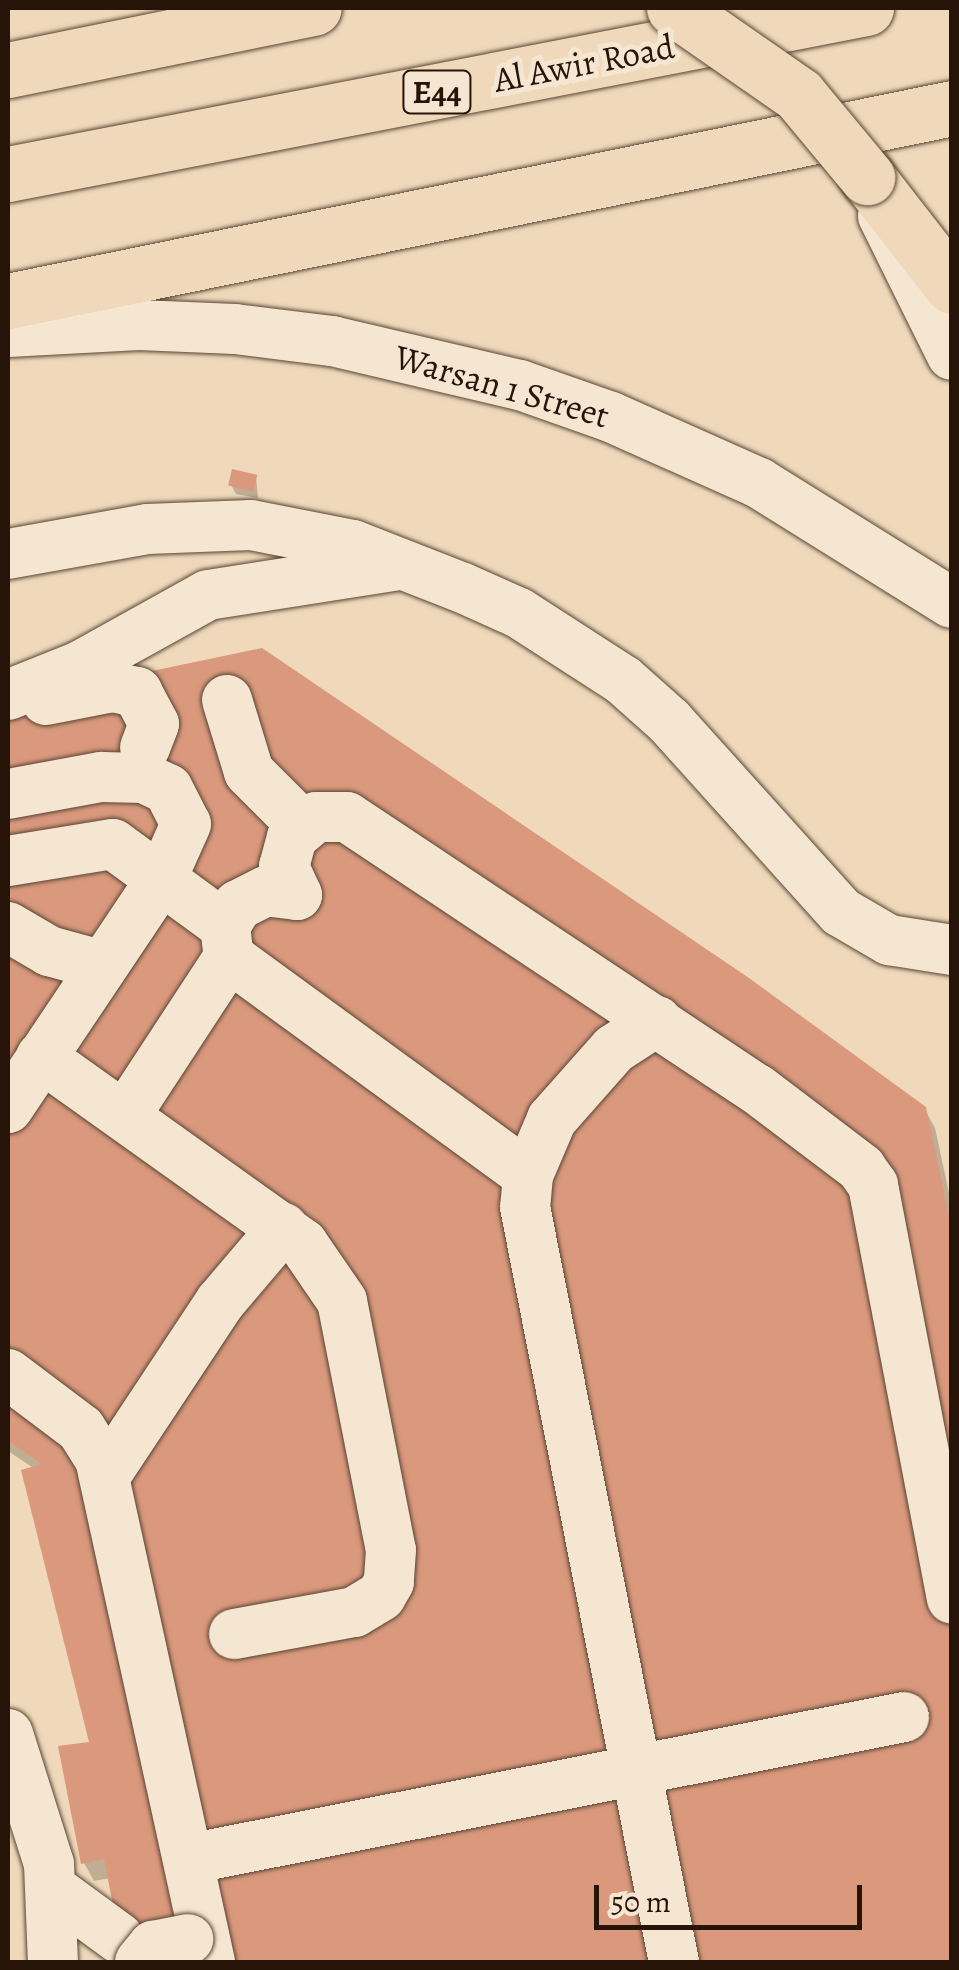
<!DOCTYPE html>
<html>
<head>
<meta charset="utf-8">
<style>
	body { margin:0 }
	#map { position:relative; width:959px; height:1970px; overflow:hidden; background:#efd9ba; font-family:Alegreya,serif }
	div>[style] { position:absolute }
	.shadow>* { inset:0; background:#0003 }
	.building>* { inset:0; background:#da997d; transform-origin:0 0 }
	.roads { filter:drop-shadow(0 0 2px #594535) drop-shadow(0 0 2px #594535) }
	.minor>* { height:50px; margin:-25px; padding:0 25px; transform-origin:25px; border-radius:25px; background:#f5e6d2 }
	.major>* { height:55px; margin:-27.5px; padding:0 27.5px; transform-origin:27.5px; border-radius:27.5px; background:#efd9ba }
	.highway>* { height:55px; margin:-27.5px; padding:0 27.5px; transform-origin:27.5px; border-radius:27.5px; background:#efd9ba }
	.bridges { filter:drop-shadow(0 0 2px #594535) drop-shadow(0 0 2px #594535) }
	.minor-bridge>* { height:50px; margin:-25px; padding:0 25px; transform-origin:25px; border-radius:25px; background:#f5e6d2 }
	.major-bridge>* { height:55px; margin:-27.5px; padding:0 27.5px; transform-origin:27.5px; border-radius:27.5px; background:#efd9ba }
	span { translate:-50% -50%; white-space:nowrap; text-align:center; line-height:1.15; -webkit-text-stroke:10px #f5e6d2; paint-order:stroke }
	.shield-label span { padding:2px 8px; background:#f5e6d2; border:2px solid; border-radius:8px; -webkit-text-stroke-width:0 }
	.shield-label { font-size:32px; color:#271409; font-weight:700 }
	.street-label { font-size:35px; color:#271409 }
	.frame { position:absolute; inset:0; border:10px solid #271409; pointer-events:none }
	.scale { position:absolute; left:594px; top:1885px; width:268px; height:45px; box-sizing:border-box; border:5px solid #271409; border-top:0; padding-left:12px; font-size:30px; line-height:35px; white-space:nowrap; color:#271409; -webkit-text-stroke:8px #f5e6d2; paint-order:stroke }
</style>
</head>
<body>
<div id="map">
	<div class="shadow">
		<div style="clip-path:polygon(256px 477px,258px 498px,236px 494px,231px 485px)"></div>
		<div style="clip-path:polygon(8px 703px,924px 1108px,935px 1128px,952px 1207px,952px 1962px,127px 1962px,110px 1878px,94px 1881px,84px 1863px,92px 1744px,35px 1469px,8px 1451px)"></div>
	</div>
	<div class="building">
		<div style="left:232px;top:469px;width:26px;height:17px;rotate:13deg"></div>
		<div style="clip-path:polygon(262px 648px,749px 978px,926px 1107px,952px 1231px,952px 1962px,124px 1962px,104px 1859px,81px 1864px,58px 1746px,89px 1742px,21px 1470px,42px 1464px,8px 1441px,8px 701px)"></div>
	</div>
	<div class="roads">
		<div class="minor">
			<div style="left:883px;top:216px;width:155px;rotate:63.6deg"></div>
			<div style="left:8px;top:332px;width:131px;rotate:-3.1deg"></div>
			<div style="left:139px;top:325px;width:96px;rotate:2.4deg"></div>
			<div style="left:235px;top:329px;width:98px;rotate:7.1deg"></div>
			<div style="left:332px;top:341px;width:193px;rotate:13.2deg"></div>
			<div style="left:520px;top:385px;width:96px;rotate:19.4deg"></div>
			<div style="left:611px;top:417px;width:162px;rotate:24deg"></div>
			<div style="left:759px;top:483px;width:227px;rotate:31.9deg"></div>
			<div style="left:8px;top:554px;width:141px;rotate:-10.2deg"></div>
			<div style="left:147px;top:529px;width:104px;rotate:-2.2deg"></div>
			<div style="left:251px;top:525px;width:104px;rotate:11.1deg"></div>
			<div style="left:353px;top:545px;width:118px;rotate:21.4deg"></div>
			<div style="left:463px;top:588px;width:61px;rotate:24.1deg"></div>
			<div style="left:519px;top:613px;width:124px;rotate:32.8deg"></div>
			<div style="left:623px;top:680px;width:62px;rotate:41.7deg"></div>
			<div style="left:669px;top:721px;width:257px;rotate:48deg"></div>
			<div style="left:841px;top:912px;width:56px;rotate:30.3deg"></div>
			<div style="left:889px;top:940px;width:64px;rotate:9deg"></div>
			<div style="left:8px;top:695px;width:78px;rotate:-21.9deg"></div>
			<div style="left:80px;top:666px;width:146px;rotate:-29deg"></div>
			<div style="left:208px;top:595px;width:194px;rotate:-8.9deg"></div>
			<div style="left:46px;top:700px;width:68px;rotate:-11deg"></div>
			<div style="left:113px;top:687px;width:25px;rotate:12deg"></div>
			<div style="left:137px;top:692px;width:36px;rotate:62deg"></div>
			<div style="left:154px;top:724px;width:25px;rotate:111deg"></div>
			<div style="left:227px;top:700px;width:75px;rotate:73deg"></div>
			<div style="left:249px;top:772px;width:75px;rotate:45deg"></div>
			<div style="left:8px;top:794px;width:95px;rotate:-10.4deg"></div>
			<div style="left:101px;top:777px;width:43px;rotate:1.3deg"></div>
			<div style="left:144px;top:778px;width:26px;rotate:25deg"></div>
			<div style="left:168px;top:789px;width:39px;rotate:63deg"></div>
			<div style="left:186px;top:824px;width:59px;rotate:114deg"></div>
			<div style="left:162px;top:878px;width:277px;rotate:123.8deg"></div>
			<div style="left:8px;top:861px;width:106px;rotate:-9.2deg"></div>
			<div style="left:113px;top:844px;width:139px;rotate:36.2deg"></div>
			<div style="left:297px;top:895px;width:31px;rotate:-115deg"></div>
			<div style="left:284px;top:867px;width:31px;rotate:-75deg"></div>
			<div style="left:292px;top:837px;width:31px;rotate:-40deg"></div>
			<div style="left:316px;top:817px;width:31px"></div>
			<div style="left:347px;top:817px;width:492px;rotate:33.6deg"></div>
			<div style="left:757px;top:1089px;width:131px;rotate:37.2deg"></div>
			<div style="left:861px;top:1168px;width:21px;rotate:55deg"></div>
			<div style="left:873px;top:1185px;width:421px;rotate:79.2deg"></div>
			<div style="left:297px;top:895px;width:31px;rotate:-173deg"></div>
			<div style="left:266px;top:891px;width:31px;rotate:153deg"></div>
			<div style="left:238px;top:905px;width:25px;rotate:122deg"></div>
			<div style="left:225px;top:926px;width:31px;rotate:83deg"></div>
			<div style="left:229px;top:957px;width:370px;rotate:36.1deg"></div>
			<div style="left:8px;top:927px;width:48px;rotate:30.3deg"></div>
			<div style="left:49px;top:951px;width:56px;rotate:15.5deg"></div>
			<div style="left:657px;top:1021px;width:51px;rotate:146.9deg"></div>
			<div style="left:614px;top:1049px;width:94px;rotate:131.5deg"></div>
			<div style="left:552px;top:1119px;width:61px;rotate:113.2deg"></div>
			<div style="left:528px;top:1175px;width:32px;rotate:95deg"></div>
			<div style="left:525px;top:1207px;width:770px;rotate:78.84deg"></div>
			<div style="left:41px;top:1057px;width:322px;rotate:35.5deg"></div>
			<div style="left:303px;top:1244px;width:69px;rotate:55.6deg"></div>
			<div style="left:342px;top:1301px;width:254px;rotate:78.9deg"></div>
			<div style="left:391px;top:1550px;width:32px;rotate:94deg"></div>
			<div style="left:389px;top:1582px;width:16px;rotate:120deg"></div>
			<div style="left:381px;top:1596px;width:31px;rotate:149deg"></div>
			<div style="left:354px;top:1612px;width:122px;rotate:169.6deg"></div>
			<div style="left:125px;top:1116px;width:190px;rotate:-56.8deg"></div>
			<div style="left:8px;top:1374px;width:91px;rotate:37deg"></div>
			<div style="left:81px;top:1429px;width:36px;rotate:58deg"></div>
			<div style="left:100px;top:1459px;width:515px;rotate:77.66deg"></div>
			<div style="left:105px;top:1476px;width:210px;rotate:-56.5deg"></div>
			<div style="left:221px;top:1301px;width:96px;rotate:-49.7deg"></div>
			<div style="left:8px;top:1734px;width:136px;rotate:72.5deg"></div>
			<div style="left:49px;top:1864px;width:98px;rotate:87.7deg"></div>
			<div style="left:189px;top:1859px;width:729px;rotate:-11.23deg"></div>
			<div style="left:52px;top:1889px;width:83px;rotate:36.2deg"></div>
		</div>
		<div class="major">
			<div style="left:867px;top:177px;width:138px;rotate:52.1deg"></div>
			<div style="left:8px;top:301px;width:964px;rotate:-11.55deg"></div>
		</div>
		<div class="highway">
			<div style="left:8px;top:70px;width:312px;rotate:-11.5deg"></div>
			<div style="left:8px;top:174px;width:874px;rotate:-10.95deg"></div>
		</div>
	</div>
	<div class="bridges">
		<div class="minor-bridge">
			<div style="left:140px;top:1962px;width:21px;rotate:-51deg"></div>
			<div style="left:153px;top:1946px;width:36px;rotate:-11deg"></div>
		</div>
		<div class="major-bridge">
			<div style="left:674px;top:8px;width:152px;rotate:34.8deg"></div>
			<div style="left:799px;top:95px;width:107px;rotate:50.3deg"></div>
		</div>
	</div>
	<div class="shield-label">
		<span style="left:437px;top:92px">E44</span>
	</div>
	<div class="street-label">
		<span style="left:584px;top:63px;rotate:-11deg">Al Awir Road</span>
		<span style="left:502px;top:386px;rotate:16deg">Warsan 1 Street</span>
	</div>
	<div class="frame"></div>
	<div class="scale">50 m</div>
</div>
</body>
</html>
